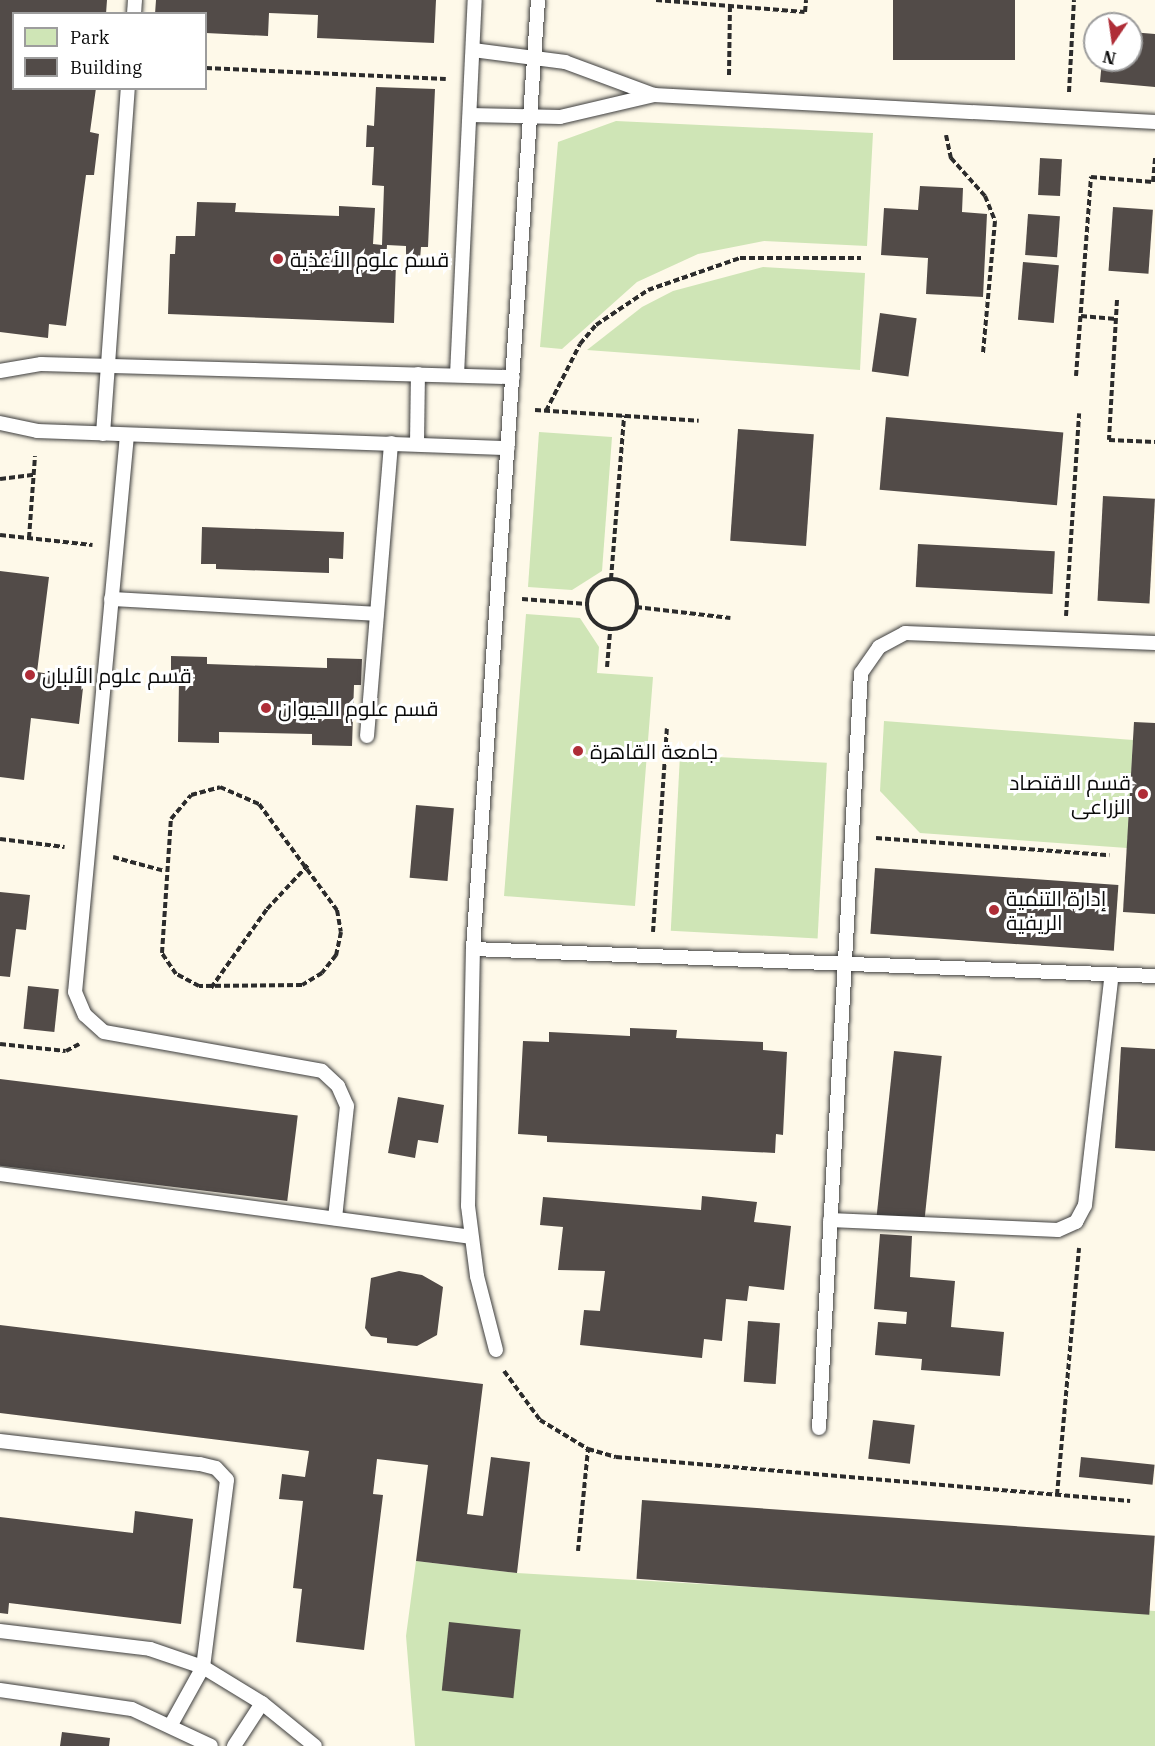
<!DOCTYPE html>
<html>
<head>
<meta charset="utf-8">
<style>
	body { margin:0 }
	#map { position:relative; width:1155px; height:1746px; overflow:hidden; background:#fef9e9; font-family:"IBM Plex Serif",Cairo,serif }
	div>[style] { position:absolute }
	.green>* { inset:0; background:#cfe5b6; transform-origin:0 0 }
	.building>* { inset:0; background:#524b48; transform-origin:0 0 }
	.path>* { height:4px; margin-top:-2px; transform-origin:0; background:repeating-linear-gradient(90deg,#2c2c2c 0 6px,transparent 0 9px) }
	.path>.ring { margin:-2px; padding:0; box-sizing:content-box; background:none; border:4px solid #2c2c2c; border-radius:50% }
	.roads { filter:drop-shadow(0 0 2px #3d3d3d) drop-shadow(0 0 2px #3d3d3d) }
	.lane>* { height:14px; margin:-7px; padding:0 7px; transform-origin:7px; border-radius:7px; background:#fff }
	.dots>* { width:16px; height:16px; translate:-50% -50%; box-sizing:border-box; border:3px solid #fff; border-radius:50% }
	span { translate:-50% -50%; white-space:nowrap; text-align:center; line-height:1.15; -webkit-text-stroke:6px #fff; paint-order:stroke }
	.poi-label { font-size:21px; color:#0a0a0a }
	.left { translate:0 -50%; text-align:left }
	.right { translate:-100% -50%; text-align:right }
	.legend { position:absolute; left:12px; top:12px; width:195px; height:78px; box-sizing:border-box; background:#fff; border:2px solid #9d9d9d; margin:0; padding:8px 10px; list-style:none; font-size:18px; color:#0a0a0a }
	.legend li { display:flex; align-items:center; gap:12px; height:30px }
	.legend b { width:30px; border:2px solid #9d9d9d }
	.north { position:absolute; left:1083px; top:12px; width:60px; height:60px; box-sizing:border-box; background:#fff; border:2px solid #9d9d9d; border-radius:50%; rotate:193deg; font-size:16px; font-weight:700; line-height:24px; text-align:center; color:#0a0a0a }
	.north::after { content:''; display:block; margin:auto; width:21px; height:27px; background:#af2d37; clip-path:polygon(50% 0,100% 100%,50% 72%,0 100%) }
</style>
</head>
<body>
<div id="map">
	<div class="green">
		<div style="clip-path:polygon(616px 121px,873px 133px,867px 246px,764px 241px,698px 254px,637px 282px,562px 349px,540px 347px,558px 142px)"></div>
		<div style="clip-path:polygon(763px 267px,865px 273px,860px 370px,587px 350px,642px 307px,673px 291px)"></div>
		<div style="clip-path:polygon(539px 432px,612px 437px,602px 571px,572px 590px,528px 587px)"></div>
		<div style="clip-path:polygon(526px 614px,580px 618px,599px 647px,597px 673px,653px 677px,635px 906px,504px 896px)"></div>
		<div style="clip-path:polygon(884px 721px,1133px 740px,1127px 848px,920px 833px,880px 791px)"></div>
		<div style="left:680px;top:755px;width:147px;height:176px;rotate:3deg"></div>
		<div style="clip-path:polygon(416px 1561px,517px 1573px,1155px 1611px,1155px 1746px,415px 1746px,406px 1636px)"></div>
	</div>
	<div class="building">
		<div style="clip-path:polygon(0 0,107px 0,106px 14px,14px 14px,14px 88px,96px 88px,90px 132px,99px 134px,94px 175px,86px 175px,66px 326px,49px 324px,48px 338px,0 332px)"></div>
		<div style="clip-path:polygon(156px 0,436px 0,434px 43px,317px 38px,318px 15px,269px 13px,268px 36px,206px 33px,206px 14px,155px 14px)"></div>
		<div style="left:893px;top:0;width:122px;height:60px"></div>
		<div style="clip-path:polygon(1131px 32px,1155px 34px,1155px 87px,1100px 82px,1102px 60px,1131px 60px)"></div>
		<div style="clip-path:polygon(376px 87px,435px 89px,428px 247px,421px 247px,420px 259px,406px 259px,406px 246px,387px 245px,386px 263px,396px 263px,394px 323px,168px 314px,170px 254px,175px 254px,176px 236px,195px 236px,197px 202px,236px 203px,235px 212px,339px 216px,339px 206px,375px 208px,373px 244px,382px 245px,384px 186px,372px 185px,374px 147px,366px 147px,367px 125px,374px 126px)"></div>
		<div style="left:1040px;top:158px;width:22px;height:37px;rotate:3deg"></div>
		<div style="clip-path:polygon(920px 186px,963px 188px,962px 212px,987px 214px,983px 297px,926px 294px,928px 258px,881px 255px,884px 208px,918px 210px)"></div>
		<div style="left:1113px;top:207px;width:40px;height:64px;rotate:4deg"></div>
		<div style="left:1028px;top:214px;width:32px;height:41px;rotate:4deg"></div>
		<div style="left:1023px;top:262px;width:36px;height:58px;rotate:5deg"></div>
		<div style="left:880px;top:313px;width:37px;height:59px;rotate:8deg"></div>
		<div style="left:886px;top:417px;width:178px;height:73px;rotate:5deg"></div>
		<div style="left:738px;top:429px;width:76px;height:112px;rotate:4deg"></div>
		<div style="left:1103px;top:496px;width:52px;height:105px;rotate:3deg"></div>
		<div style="clip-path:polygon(202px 527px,344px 532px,343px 559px,329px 558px,329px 573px,216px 569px,216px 564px,201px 564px)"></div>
		<div style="left:918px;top:544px;width:137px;height:43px;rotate:3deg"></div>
		<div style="clip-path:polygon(0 571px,49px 577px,37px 672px,84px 679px,79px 724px,31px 718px,24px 780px,0 777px)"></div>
		<div style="clip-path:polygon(171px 656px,207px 657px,207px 664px,327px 668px,327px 658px,362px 659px,361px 685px,354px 685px,352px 746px,312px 745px,312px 734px,219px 732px,219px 743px,178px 742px,179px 680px,171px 679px)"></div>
		<div style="clip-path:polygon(1134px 722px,1155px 723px,1155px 914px,1123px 912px)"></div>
		<div style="left:416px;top:805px;width:38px;height:73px;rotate:5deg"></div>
		<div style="left:875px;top:868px;width:244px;height:66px;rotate:4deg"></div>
		<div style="clip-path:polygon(0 892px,30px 895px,26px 930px,16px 929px,10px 977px,0 976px)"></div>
		<div style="left:28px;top:986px;width:31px;height:43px;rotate:6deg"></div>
		<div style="clip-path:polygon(630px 1028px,677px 1030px,676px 1038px,763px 1042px,763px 1050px,787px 1052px,783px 1135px,776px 1134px,775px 1153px,547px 1142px,547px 1136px,518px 1134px,523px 1041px,549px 1042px,549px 1032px,630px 1036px)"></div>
		<div style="clip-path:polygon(1121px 1047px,1155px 1049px,1155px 1151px,1115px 1148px)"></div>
		<div style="left:894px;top:1051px;width:48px;height:165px;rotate:6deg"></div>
		<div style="left:0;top:1079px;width:300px;height:86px;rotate:7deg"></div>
		<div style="clip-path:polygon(398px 1097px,444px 1105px,438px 1143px,418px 1140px,415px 1158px,388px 1153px)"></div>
		<div style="clip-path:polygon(702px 1196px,757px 1202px,754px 1222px,791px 1226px,784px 1290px,749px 1286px,747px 1301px,726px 1299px,722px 1341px,704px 1339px,702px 1358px,580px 1345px,584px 1310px,600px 1311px,605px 1271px,558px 1270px,563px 1227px,540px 1225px,543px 1197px,701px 1210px)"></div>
		<div style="clip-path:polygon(880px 1234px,912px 1236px,910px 1277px,955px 1281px,951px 1327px,1004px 1332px,1000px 1376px,921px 1370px,922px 1359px,875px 1355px,878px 1322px,906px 1324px,907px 1312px,874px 1309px)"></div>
		<div style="clip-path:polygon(399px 1271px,422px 1275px,443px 1287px,437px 1335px,417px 1346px,387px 1343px,387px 1338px,371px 1336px,365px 1328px,371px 1278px)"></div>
		<div style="left:748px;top:1321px;width:32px;height:61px;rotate:4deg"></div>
		<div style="clip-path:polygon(0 1325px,483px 1384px,467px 1514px,483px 1516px,491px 1457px,530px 1462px,517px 1573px,416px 1561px,428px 1465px,377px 1459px,373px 1494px,383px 1495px,364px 1650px,296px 1642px,302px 1589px,293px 1588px,303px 1501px,279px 1499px,282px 1474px,305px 1477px,309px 1451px,0 1413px)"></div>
		<div style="left:873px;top:1420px;width:42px;height:39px;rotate:7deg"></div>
		<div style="left:1081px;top:1457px;width:74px;height:20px;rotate:6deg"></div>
		<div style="left:642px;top:1500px;width:514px;height:79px;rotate:4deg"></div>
		<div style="clip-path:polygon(135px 1511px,193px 1519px,181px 1624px,9px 1603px,8px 1614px,0 1613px,0 1517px,133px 1533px)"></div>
		<div style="left:449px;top:1622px;width:72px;height:69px;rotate:6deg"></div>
		<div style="clip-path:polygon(62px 1732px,110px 1738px,109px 1746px,60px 1746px)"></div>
	</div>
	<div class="path">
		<div style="left:656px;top:0;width:149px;rotate:4.6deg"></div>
		<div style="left:805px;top:12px;width:12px;rotate:-85deg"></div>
		<div style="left:206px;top:68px;width:240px;rotate:2.6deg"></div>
		<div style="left:729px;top:75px;width:68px;rotate:-89.2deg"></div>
		<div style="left:1069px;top:92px;width:92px;rotate:-86.9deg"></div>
		<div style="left:946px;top:135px;width:24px;rotate:78deg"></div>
		<div style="left:951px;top:158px;width:51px;rotate:48.2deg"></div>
		<div style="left:985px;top:196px;width:27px;rotate:68deg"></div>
		<div style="left:995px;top:221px;width:134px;rotate:95.2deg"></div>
		<div style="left:1117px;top:300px;width:140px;rotate:93.3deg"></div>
		<div style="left:1109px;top:440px;width:46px;rotate:2.5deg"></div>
		<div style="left:1081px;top:316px;width:35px;rotate:5deg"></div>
		<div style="left:1076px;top:376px;width:200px;rotate:-85.7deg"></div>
		<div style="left:1091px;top:177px;width:62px;rotate:4.6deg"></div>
		<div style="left:1153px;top:182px;width:25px;rotate:-85deg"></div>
		<div style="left:535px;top:410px;width:164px;rotate:3.8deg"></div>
		<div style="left:546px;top:411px;width:75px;rotate:-63.1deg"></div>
		<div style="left:580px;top:344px;width:25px;rotate:-50deg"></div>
		<div style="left:596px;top:325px;width:63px;rotate:-33.9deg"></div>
		<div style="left:648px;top:290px;width:97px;rotate:-19.2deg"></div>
		<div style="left:740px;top:258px;width:121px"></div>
		<div style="left:0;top:479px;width:34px;rotate:-7deg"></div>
		<div style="left:0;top:535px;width:93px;rotate:6.2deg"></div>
		<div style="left:29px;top:538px;width:82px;rotate:-85.8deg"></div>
		<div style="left:611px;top:579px;width:164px;rotate:-85.4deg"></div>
		<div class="ring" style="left:587px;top:579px;width:46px;height:46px"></div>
		<div style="left:522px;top:599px;width:65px;rotate:4.4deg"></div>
		<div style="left:636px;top:607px;width:95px;rotate:6.7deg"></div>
		<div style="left:1066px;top:616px;width:203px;rotate:-86.3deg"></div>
		<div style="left:607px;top:667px;width:38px;rotate:-85deg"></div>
		<div style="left:220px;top:787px;width:43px;rotate:23.6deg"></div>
		<div style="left:259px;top:804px;width:132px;rotate:53.7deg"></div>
		<div style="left:337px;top:910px;width:22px;rotate:80deg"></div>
		<div style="left:341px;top:932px;width:24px;rotate:102deg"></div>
		<div style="left:336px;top:955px;width:23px;rotate:128deg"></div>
		<div style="left:322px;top:973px;width:23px;rotate:149deg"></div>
		<div style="left:302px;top:985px;width:103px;rotate:179.4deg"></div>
		<div style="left:199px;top:986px;width:26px;rotate:-152deg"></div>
		<div style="left:176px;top:974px;width:25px;rotate:-124deg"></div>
		<div style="left:162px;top:953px;width:134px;rotate:-86.2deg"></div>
		<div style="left:171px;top:819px;width:31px;rotate:-50deg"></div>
		<div style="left:191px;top:795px;width:30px;rotate:-15deg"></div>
		<div style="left:876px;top:838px;width:234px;rotate:4.2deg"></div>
		<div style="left:0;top:839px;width:65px;rotate:7deg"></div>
		<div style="left:113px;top:857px;width:54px;rotate:15.1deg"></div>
		<div style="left:653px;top:932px;width:204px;rotate:-86.1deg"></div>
		<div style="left:211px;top:988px;width:97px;rotate:-54.7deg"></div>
		<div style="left:267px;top:909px;width:60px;rotate:-47deg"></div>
		<div style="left:0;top:1044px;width:66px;rotate:6.1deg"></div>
		<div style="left:66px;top:1051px;width:15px;rotate:-28deg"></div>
		<div style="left:504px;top:1371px;width:61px;rotate:53.7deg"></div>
		<div style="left:540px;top:1420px;width:56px;rotate:31.1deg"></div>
		<div style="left:588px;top:1449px;width:29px;rotate:16deg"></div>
		<div style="left:616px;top:1457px;width:516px;rotate:4.89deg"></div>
		<div style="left:1057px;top:1495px;width:248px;rotate:-84.9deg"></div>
		<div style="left:578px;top:1551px;width:102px;rotate:-84.4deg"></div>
	</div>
	<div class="roads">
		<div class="lane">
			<div style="left:134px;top:14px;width:14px;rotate:-86deg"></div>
			<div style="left:473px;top:50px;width:93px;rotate:7.4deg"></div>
			<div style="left:565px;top:62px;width:95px;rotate:20.3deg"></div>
			<div style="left:654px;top:95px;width:502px;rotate:3.08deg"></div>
			<div style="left:470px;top:115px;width:90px;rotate:1.3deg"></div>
			<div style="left:560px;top:117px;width:97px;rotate:-13.2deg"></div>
			<div style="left:0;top:371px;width:42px;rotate:-9.7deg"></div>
			<div style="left:41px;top:364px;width:472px;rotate:1.6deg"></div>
			<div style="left:457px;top:375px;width:375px;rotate:-87.3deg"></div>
			<div style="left:0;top:423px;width:38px;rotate:12deg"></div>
			<div style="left:37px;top:431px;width:471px;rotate:2.1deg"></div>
			<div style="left:103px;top:434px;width:347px;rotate:-85.9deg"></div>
			<div style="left:127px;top:435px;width:559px;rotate:95.33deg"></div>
			<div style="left:75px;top:992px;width:25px;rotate:67deg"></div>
			<div style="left:85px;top:1015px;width:25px;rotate:42deg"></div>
			<div style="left:104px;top:1032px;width:221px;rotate:10.1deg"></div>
			<div style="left:322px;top:1071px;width:22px;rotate:43deg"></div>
			<div style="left:338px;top:1086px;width:22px;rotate:66deg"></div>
			<div style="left:347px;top:1106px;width:113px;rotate:96.1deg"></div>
			<div style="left:417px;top:443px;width:69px;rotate:-89.2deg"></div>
			<div style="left:111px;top:599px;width:266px;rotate:3.2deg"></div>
			<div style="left:367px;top:736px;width:294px;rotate:-85.3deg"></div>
			<div style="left:473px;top:949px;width:683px;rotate:2.27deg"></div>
			<div style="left:0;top:1174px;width:475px;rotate:7.6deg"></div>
			<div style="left:830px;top:1220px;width:228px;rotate:2.5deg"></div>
			<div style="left:1058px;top:1230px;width:20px;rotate:-24deg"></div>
			<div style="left:1076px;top:1222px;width:19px;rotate:-62deg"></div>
			<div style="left:1085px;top:1205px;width:227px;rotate:-83.4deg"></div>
			<div style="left:496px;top:1350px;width:76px;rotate:-104.4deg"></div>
			<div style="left:477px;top:1276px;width:71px;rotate:-97.3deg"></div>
			<div style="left:468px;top:1206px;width:257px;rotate:-88.9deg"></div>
			<div style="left:473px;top:949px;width:951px;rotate:-86.08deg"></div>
			<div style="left:819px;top:1428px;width:756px;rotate:-86.82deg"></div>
			<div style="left:861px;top:673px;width:32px;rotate:-55deg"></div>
			<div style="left:879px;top:647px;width:30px;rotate:-28deg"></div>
			<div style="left:905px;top:633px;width:250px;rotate:2.3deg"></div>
			<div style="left:0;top:1441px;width:201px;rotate:6.6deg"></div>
			<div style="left:200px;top:1464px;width:16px;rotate:14deg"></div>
			<div style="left:216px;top:1468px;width:16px;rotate:47deg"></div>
			<div style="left:227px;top:1480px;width:189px;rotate:97.3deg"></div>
			<div style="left:203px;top:1667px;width:64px;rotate:119deg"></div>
			<div style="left:0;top:1631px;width:151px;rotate:6.8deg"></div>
			<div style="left:150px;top:1649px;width:56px;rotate:18.8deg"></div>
			<div style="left:203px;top:1667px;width:69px;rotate:31.4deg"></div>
			<div style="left:262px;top:1703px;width:68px;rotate:39.1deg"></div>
			<div style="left:0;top:1690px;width:133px;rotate:8.2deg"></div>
			<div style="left:132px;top:1709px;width:87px;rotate:25.1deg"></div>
			<div style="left:234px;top:1746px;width:51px;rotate:-56.9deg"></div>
		</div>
	</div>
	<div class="dots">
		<div style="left:278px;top:259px;background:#af2d37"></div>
		<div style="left:30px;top:675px;background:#af2d37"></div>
		<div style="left:266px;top:708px;background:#af2d37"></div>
		<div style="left:578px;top:751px;background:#af2d37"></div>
		<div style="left:1143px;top:794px;background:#af2d37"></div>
		<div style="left:994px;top:910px;background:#af2d37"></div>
	</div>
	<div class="poi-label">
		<span class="left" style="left:290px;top:259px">قسم علوم الأغذية</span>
		<span class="left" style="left:42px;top:675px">قسم علوم الألبان</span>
		<span class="left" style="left:278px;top:708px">قسم علوم الحيوان</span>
		<span class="left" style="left:590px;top:751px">جامعة القاهرة</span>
		<span class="right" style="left:1131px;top:794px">قسم الاقتصاد<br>الزراعى</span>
		<span class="left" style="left:1006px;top:910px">إدارة التنمية<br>الريفية</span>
	</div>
	<ul class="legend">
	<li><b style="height:16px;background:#cfe5b6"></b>Park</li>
	<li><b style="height:16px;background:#524b48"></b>Building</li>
	</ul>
	<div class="north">N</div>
</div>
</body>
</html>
